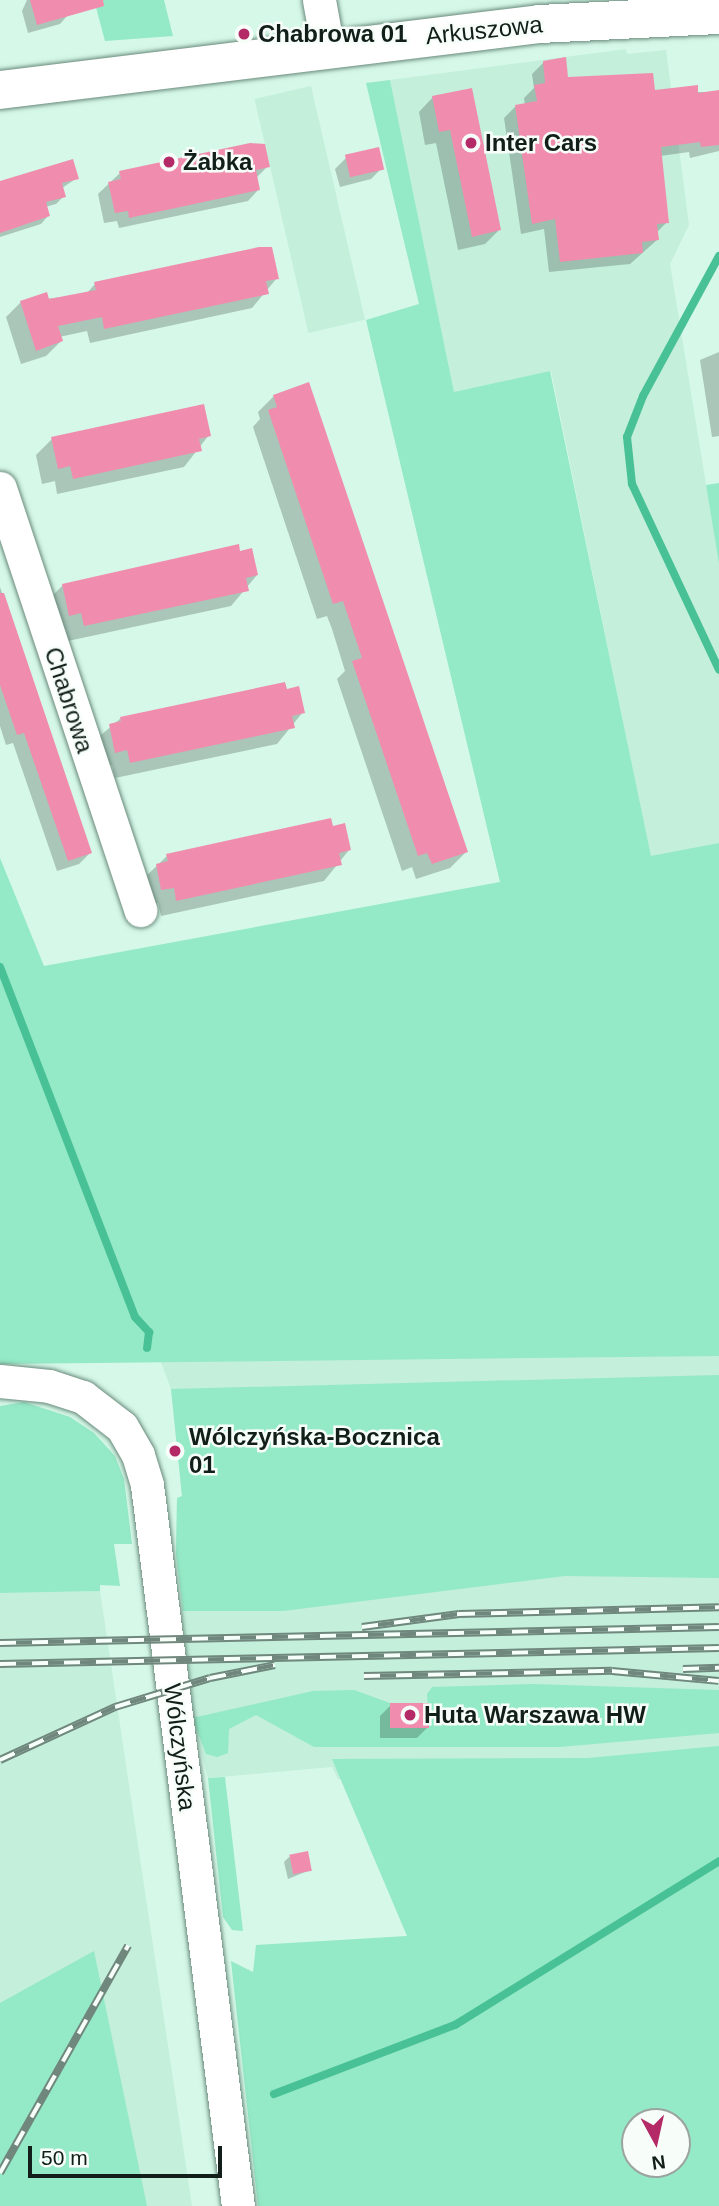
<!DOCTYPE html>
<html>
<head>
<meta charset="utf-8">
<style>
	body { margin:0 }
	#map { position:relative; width:719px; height:2206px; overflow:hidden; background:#d5f8e8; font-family:Helvetica,sans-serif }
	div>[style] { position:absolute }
	.built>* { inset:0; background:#c3efdb; transform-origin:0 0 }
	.green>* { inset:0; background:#94e9c6 }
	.shadow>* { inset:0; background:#0003 }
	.stream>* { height:8px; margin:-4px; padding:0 4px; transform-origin:4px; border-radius:4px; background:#49c196 }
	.building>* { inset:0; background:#f08dae; transform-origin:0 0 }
	.roads { filter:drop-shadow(0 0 2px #6a8a7c) drop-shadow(0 0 2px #6a8a7c) }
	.minor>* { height:33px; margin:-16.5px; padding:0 16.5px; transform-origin:16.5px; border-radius:16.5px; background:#fff }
	.major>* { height:38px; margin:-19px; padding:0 19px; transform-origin:19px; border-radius:19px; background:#fff }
	.rail>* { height:8px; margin-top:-4px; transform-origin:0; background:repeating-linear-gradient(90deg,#f7fefa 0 16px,#70877d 0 32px); box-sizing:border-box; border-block:2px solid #70877d }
	.dots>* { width:19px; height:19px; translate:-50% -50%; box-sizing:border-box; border:4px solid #f7fefa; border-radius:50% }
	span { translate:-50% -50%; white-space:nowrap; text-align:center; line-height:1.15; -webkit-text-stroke:5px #f7fefa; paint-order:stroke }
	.street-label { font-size:24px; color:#111e19 }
	.poi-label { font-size:24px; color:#111e19; font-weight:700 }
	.left { translate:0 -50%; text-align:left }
	.north { position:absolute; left:621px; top:2108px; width:70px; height:70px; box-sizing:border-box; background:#f7fefa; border:2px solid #9ba4a0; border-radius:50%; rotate:172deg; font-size:19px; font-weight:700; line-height:28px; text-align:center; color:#111e19 }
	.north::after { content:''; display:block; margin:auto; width:24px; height:32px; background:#b42a67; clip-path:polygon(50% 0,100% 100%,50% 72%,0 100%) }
	.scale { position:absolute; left:28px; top:2146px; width:194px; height:32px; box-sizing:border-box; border:4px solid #111e19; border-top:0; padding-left:9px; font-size:21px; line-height:24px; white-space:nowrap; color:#111e19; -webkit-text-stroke:5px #f7fefa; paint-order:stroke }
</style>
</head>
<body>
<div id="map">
	<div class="built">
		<div style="clip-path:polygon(626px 49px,627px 54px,666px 50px,689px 225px,670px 264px,719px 564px,719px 843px,651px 857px,551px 371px,454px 392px,390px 80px)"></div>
		<div style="left:311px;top:86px;width:240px;height:58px;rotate:77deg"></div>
		<div style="clip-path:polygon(719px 1321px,719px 1810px,338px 1779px,332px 1767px,208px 1778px,192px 1718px,176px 1554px,177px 1498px,182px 1496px,171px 1389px,161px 1362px)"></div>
		<div style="clip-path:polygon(100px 1591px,192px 2206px,0 2206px,0 1593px)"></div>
	</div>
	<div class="green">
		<div style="clip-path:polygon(94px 0,164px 0,173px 36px,105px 41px)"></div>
		<div style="clip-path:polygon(390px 80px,454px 392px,550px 371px,651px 856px,719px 843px,719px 1356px,0 1364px,0 858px,44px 966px,500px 882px,366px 320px,419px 304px,366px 83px)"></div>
		<div style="clip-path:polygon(719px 483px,719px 564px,706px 485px)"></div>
		<div style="clip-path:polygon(719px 1375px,719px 1578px,565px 1576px,283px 1611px,183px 1611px,176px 1554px,177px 1498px,182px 1496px,171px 1389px)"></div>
		<div style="clip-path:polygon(24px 1402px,70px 1417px,94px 1433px,115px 1456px,124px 1479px,132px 1544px,114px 1544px,120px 1586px,100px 1585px,100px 1591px,0 1593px,0 1406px)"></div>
		<div style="clip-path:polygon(532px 1684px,719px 1690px,719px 1733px,560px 1747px,314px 1747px,256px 1715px,229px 1729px,228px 1753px,217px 1757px,206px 1754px,192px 1718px,313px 1691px,354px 1690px,390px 1703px,391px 1728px,429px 1727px,427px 1694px,432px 1687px)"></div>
		<div style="clip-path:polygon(evenodd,719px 1746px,719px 2206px,258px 2206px,231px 1961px,253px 1972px,256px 1945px,407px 1936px,332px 1759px,588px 1758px,719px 1746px,635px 2122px,677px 2122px,677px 2164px,635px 2164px,635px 2122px)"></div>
		<div style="clip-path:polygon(225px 1777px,243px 1931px,232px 1930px,223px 1917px,208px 1778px)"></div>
		<div style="clip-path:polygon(94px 1951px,147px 2206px,0 2206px,0 2003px)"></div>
	</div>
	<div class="shadow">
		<div style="clip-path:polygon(27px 0,64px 0,68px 15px,60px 24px,28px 33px,22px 11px)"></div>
		<div style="clip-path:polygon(544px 62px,566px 79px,653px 92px,719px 92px,719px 151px,690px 158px,689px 152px,660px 156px,667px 222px,656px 233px,657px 240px,630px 264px,549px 272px,544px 229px,521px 234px,504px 118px,516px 106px,525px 105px,524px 98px,534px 88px,532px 74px)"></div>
		<div style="clip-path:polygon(470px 90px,499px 230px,485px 244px,458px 250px,436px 143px,425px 145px,419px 112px,433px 97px)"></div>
		<div style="clip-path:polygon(346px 158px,382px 168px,371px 179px,340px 187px,335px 169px)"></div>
		<div style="clip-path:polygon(268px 166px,256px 178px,258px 190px,248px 201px,119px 228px,117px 221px,104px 223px,98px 194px,120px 173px)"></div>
		<div style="clip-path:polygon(77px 178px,62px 188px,64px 196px,56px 204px,45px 207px,48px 216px,41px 224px,0 237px,0 183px)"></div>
		<div style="clip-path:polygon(277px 278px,252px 308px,90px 343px,87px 331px,59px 337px,61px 341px,46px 356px,21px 364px,6px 317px,21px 302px,86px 294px,95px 284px)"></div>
		<div style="clip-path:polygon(719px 352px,719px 436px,712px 437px,700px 360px)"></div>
		<div style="clip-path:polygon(274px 396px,466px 852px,450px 868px,416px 879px,412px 867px,402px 871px,337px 679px,345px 671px,332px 629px,327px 616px,317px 619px,253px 427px,260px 419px,258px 412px)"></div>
		<div style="clip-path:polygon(209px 435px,184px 467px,57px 494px,55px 481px,42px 484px,36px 455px,52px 439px)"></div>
		<div style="clip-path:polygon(239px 553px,257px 575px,231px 606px,68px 641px,65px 628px,53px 631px,47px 601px,63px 585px)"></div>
		<div style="clip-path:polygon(0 587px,90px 853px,79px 864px,57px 871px,13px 743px,6px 745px,0 726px)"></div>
		<div style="clip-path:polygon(285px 691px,303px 712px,277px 744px,115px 778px,112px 765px,100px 768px,94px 741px,121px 718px)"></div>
		<div style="clip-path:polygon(332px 828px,349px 850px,324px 881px,161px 916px,158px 903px,146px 905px,141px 881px,167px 856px)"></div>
		<div style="clip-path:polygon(391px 1705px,428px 1727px,417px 1738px,380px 1738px,380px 1716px)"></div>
		<div style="clip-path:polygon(289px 1857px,310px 1870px,288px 1879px,284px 1862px)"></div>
	</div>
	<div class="stream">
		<div style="left:719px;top:256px;width:159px;rotate:118.5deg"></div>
		<div style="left:643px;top:396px;width:44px;rotate:111.3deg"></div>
		<div style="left:627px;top:437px;width:47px;rotate:83.9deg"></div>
		<div style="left:632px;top:484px;width:205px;rotate:64.9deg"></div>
		<div style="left:0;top:967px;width:375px;rotate:68.9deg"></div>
		<div style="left:135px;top:1317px;width:21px;rotate:47deg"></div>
		<div style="left:149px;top:1332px;width:16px;rotate:97deg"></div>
		<div style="left:274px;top:2094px;width:194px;rotate:-20.9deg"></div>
		<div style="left:455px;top:2025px;width:311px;rotate:-31.8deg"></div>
	</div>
	<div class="building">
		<div style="clip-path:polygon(30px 0,103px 0,104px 6px,37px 25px)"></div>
		<div style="clip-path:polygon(566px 57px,568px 77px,653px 73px,655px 90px,698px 85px,698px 93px,719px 90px,719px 145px,701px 147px,700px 142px,661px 147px,669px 223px,657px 224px,659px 240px,642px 242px,643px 253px,560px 262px,555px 219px,532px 224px,515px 105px,537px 101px,534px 85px,545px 83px,543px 61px)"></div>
		<div style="clip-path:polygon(472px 88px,501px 230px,472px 237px,450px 130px,439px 132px,432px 96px)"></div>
		<div style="clip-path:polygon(250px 143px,265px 144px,270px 167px,256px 170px,260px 190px,129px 218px,128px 211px,115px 213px,108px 182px,121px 179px,119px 171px)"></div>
		<div style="left:379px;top:147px;width:23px;height:35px;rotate:77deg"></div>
		<div style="clip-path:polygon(73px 159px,79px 179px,62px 183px,66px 197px,46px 202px,50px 216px,0 233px,0 181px)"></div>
		<div style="clip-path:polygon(259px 247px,272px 247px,279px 279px,266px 281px,269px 294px,104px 329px,102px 317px,58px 326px,63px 341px,36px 351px,20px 301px,47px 292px,49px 299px,96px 290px,94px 282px)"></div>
		<div style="clip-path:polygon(309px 382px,468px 852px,432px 864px,427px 853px,418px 856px,352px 661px,362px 658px,343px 601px,333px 604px,268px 410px,277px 407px,273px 395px)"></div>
		<div style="clip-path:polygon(204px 404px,211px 436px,199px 439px,202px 451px,73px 479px,70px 466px,58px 469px,51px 437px)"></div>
		<div style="clip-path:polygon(239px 544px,240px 551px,252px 548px,258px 575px,246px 578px,249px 591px,84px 626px,81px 613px,69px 616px,62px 584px)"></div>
		<div style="clip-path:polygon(0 593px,4px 593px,92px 853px,68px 861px,24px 733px,17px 735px,0 685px)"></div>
		<div style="clip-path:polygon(285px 682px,287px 689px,299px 686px,305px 713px,292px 716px,295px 728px,130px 763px,127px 750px,115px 753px,109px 724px,121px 721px,120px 717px)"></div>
		<div style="clip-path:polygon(331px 818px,333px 826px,345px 823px,351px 850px,339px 853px,342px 865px,176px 901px,174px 888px,161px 890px,156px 864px,168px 861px,166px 854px)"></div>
		<div style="left:390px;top:1703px;width:39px;height:25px"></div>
		<div style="left:308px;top:1851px;width:20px;height:19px;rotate:79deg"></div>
	</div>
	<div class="roads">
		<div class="minor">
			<div style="left:319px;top:0;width:51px;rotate:79.8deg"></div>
			<div style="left:0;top:488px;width:445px;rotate:71.6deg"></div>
			<div style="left:0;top:1381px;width:49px;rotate:5.8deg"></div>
			<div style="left:49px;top:1386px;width:36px;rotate:18deg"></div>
			<div style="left:83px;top:1397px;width:49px;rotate:37.6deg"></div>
			<div style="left:122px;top:1427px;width:32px;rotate:60deg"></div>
			<div style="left:138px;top:1455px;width:31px;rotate:73deg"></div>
			<div style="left:147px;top:1485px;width:727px;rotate:82.81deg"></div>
		</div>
		<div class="major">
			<div style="left:0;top:90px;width:544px;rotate:-6.97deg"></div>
			<div style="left:540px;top:24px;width:179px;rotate:-2.9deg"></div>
		</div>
	</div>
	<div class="rail">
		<div style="left:362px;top:1627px;width:98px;rotate:-7.6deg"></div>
		<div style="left:459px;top:1614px;width:260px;rotate:-1.5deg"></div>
		<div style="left:0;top:1643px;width:719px;rotate:-1.27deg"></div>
		<div style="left:0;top:1664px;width:719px;rotate:-1.27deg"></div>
		<div style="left:683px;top:1669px;width:36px;rotate:-2deg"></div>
		<div style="left:364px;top:1676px;width:248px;rotate:-1.2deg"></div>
		<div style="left:612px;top:1671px;width:107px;rotate:5.3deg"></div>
		<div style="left:0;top:1760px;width:127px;rotate:-24.7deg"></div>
		<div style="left:115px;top:1707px;width:99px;rotate:-17deg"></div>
		<div style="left:210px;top:1678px;width:66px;rotate:-11.3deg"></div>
		<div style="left:0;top:2173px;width:261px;rotate:-60.6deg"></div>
	</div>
	<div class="dots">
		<div style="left:244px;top:34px;background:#b42a67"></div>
		<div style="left:471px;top:143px;background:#b42a67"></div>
		<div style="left:169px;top:162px;background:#b42a67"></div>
		<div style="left:175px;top:1451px;background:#b42a67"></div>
		<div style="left:410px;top:1715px;background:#b42a67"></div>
	</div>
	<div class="street-label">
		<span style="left:484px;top:30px;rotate:-6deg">Arkuszowa</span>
		<span style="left:69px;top:700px;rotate:72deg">Chabrowa</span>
		<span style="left:180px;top:1747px;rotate:83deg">Wólczyńska</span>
	</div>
	<div class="poi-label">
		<span class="left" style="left:258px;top:34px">Chabrowa 01</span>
		<span class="left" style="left:485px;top:143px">Inter Cars</span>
		<span class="left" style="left:183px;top:162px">Żabka</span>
		<span class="left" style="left:189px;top:1451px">Wólczyńska-Bocznica<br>01</span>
		<span class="left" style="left:424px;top:1715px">Huta Warszawa HW</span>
	</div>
	<div class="north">N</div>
	<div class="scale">50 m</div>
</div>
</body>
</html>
